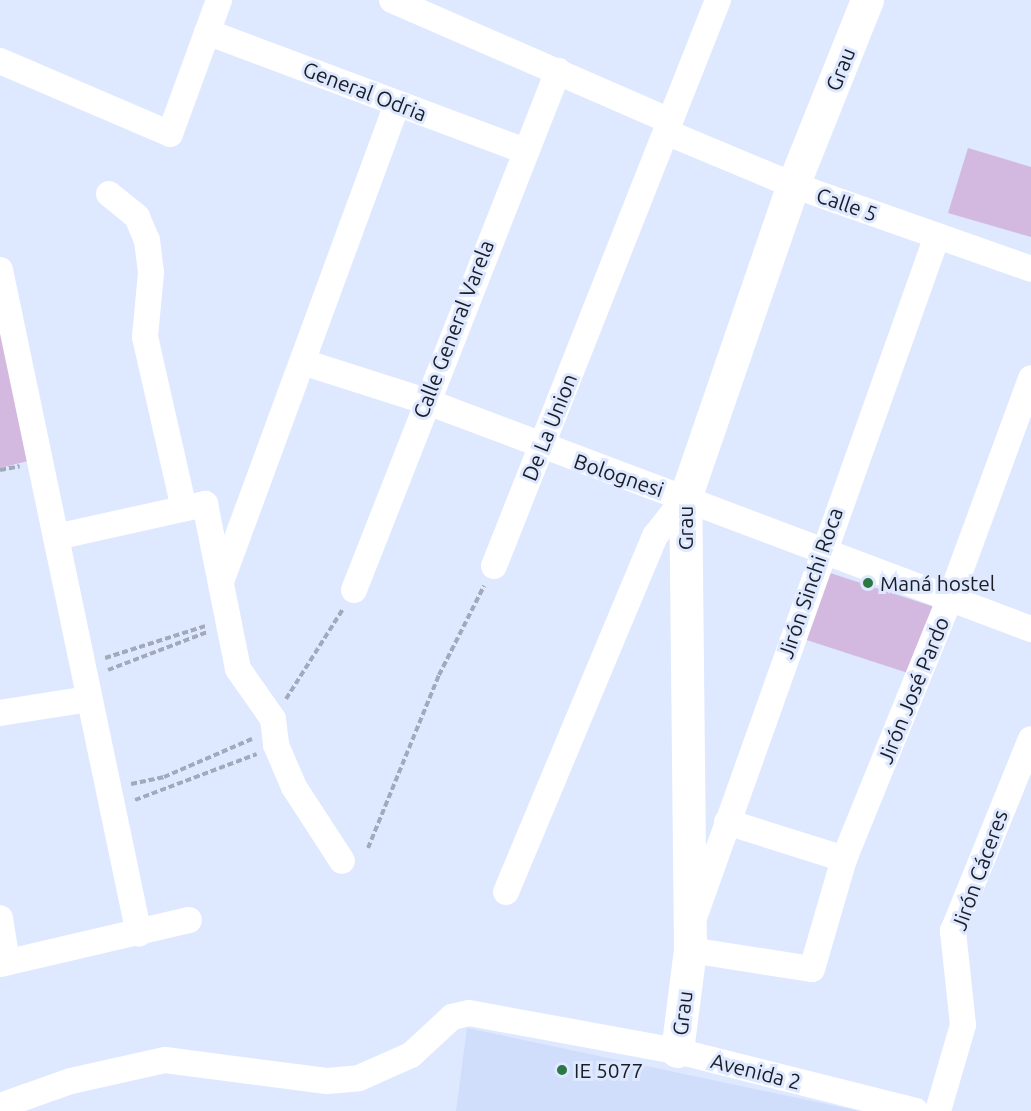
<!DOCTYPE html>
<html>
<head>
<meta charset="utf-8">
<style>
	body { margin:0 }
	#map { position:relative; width:1031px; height:1111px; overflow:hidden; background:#dee8ff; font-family:Ubuntu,sans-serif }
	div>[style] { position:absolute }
	.built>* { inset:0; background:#d0ddfb }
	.green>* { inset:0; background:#d3b9df; transform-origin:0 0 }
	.path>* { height:4px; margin-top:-2px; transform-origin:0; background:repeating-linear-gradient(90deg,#a1a9bb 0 6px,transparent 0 9px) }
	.street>* { height:26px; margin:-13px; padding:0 13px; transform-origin:13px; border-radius:13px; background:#fff }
	.secondary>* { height:33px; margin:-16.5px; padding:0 16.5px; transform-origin:16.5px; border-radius:16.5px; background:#fff }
	.dots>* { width:16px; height:16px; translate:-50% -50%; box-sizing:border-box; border:3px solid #dee8ff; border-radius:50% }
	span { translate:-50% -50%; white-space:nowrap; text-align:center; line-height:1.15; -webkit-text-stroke:6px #dee8ff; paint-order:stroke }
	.street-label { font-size:21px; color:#191d25 }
	.poi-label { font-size:21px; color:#191d25 }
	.left { translate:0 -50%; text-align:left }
</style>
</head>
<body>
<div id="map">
	<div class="built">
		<div style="clip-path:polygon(467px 1028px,859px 1111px,861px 1111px,456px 1111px)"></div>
	</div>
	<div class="green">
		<div style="clip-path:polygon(968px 148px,1031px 167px,1031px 237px,948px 213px)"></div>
		<div style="clip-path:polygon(0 306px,32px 460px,0 468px)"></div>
		<div style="left:824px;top:571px;width:117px;height:71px;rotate:18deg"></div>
	</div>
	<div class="path">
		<div style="left:0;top:470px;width:20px;rotate:-11deg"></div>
		<div style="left:105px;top:658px;width:105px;rotate:-17.7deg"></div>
		<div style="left:108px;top:670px;width:106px;rotate:-21deg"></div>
		<div style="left:286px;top:699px;width:107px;rotate:-57.7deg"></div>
		<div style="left:131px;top:784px;width:34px;rotate:-12deg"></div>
		<div style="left:164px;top:777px;width:96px;rotate:-23.4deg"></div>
		<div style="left:135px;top:800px;width:130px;rotate:-20.7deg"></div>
		<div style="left:368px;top:848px;width:187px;rotate:-67.7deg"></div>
		<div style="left:439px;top:675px;width:100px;rotate:-63.2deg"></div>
	</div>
	<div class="street">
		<div style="left:392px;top:0;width:303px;rotate:23.5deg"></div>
		<div style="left:207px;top:32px;width:337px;rotate:20.5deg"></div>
		<div style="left:0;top:61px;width:185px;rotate:23.2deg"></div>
		<div style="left:170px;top:134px;width:143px;rotate:-69.9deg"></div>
		<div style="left:666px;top:132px;width:138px;rotate:22.7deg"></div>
		<div style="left:793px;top:185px;width:252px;rotate:19.4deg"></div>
		<div style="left:109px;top:194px;width:36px;rotate:39deg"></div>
		<div style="left:137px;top:217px;width:25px;rotate:67deg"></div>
		<div style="left:147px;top:240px;width:33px;rotate:83deg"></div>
		<div style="left:151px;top:273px;width:64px;rotate:95.4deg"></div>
		<div style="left:145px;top:337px;width:176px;rotate:77.2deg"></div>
		<div style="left:0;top:270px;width:678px;rotate:78.18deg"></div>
		<div style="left:306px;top:363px;width:125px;rotate:17.7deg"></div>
		<div style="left:425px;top:401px;width:647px;rotate:20.62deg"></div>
		<div style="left:56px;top:537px;width:153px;rotate:-12.5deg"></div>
		<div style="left:205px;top:504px;width:168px;rotate:78.7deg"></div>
		<div style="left:238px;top:669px;width:61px;rotate:55deg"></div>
		<div style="left:273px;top:719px;width:26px;rotate:83deg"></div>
		<div style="left:276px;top:745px;width:46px;rotate:66.8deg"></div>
		<div style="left:294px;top:787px;width:88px;rotate:57deg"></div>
		<div style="left:494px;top:566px;width:609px;rotate:-68.41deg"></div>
		<div style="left:222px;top:579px;width:506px;rotate:-69.78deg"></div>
		<div style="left:354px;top:590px;width:558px;rotate:-68.54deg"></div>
		<div style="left:0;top:713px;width:89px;rotate:-9deg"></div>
		<div style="left:727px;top:822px;width:123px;rotate:17.5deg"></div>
		<div style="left:506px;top:892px;width:386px;rotate:-67.3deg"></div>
		<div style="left:655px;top:536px;width:48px;rotate:-51.7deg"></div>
		<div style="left:695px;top:915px;width:721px;rotate:-70.38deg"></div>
		<div style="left:0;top:918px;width:45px;rotate:81deg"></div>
		<div style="left:690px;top:950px;width:123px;rotate:8.9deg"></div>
		<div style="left:812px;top:969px;width:115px;rotate:-73.8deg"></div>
		<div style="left:844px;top:859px;width:284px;rotate:-67.9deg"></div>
		<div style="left:951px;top:596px;width:232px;rotate:-69.8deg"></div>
		<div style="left:0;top:964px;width:194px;rotate:-13.1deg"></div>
		<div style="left:0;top:1106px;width:75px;rotate:-19.4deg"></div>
		<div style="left:71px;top:1081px;width:96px;rotate:-12.6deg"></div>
		<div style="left:165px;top:1060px;width:163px;rotate:7.4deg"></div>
		<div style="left:327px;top:1081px;width:32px;rotate:-5deg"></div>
		<div style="left:359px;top:1078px;width:57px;rotate:-23.9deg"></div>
		<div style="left:411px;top:1055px;width:56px;rotate:-42.8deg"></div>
		<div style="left:452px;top:1017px;width:17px;rotate:-13deg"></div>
		<div style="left:469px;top:1013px;width:211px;rotate:10.4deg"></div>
		<div style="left:677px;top:1051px;width:246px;rotate:14.1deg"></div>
		<div style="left:938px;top:1111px;width:90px;rotate:-73.8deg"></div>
		<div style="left:963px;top:1025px;width:95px;rotate:-96.1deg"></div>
		<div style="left:953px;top:931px;width:207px;rotate:-67.9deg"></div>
	</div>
	<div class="secondary">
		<div style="left:677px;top:1051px;width:102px;rotate:-82.7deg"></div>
		<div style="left:690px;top:950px;width:452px;rotate:-90.6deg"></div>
		<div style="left:685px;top:498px;width:331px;rotate:-71deg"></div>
		<div style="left:793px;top:185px;width:199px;rotate:-68.2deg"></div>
	</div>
	<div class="dots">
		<div style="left:868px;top:583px;background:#2d7744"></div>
		<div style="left:562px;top:1070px;background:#2d7744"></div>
	</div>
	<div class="street-label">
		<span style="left:840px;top:69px;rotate:-68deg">Grau</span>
		<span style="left:365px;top:91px;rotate:21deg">General Odria</span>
		<span style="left:847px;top:204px;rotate:19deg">Calle 5</span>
		<span style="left:453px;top:329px;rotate:-69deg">Calle General Varela</span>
		<span style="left:549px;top:427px;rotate:-68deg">De La Union</span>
		<span style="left:619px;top:475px;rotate:19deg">Bolognesi</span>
		<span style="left:685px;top:528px;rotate:-90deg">Grau</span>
		<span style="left:810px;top:583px;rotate:-71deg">Jirón Sinchi Roca</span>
		<span style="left:913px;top:690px;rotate:-68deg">Jirón José Pardo</span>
		<span style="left:979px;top:870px;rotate:-70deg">Jirón Cáceres</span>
		<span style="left:682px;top:1013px;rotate:-83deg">Grau</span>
		<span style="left:756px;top:1071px;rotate:14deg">Avenida 2</span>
	</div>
	<div class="poi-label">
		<span class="left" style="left:880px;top:583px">Maná hostel</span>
		<span class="left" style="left:574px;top:1070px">IE 5077</span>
	</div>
</div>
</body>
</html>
